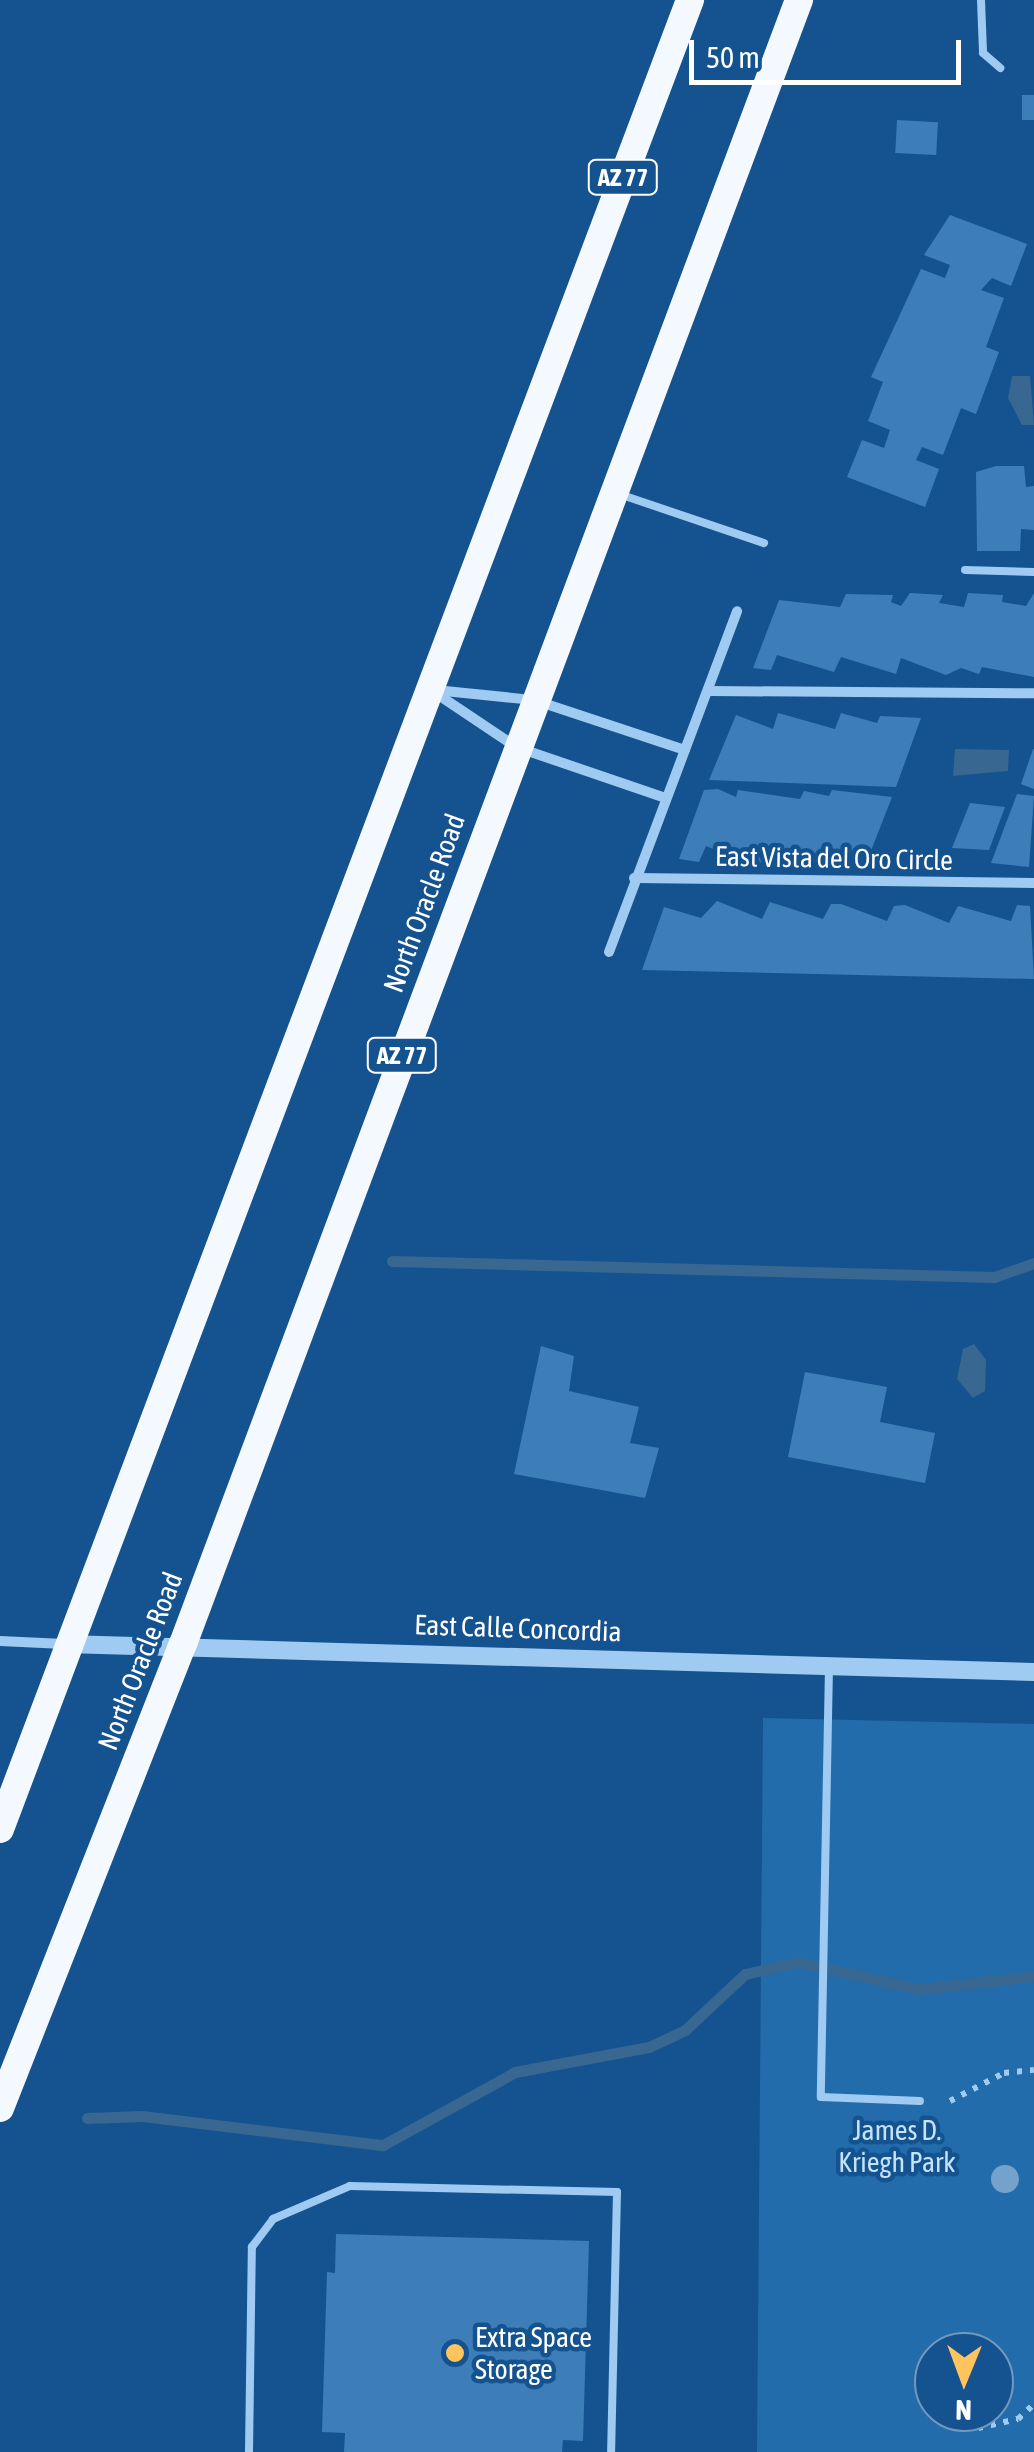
<!DOCTYPE html>
<html>
<head>
<meta charset="utf-8">
<style>
	body { margin:0 }
	#map { position:relative; width:1034px; height:2452px; overflow:hidden; background:#14538f; font-family:"Asap Condensed",sans-serif }
	div>[style] { position:absolute }
	.green>* { inset:0; background:#236cac }
	.water>* { inset:0; background:#386792 }
	.stream>* { height:11px; margin:-5.5px; padding:0 5.5px; transform-origin:5.5px; border-radius:5.5px; background:#386792 }
	.building>* { inset:0; background:#3d7eb8; transform-origin:0 0 }
	.path>* { height:6px; margin-top:-3px; transform-origin:0; background:repeating-linear-gradient(90deg,#9fcaf1 0 5px,transparent 0 13px) }
	.service>* { height:8px; margin:-4px; padding:0 4px; transform-origin:4px; border-radius:4px; background:#9fcaf1 }
	.minor>* { height:10px; margin:-5px; padding:0 5px; transform-origin:5px; border-radius:5px; background:#9fcaf1 }
	.tertiary>* { height:18px; margin:-9px; padding:0 9px; transform-origin:9px; border-radius:9px; background:#9fcaf1 }
	.trunk>* { height:28px; margin:-14px; padding:0 14px; transform-origin:14px; border-radius:14px; background:#f4f9ff }
	.trees>* { width:28px; height:28px; margin:-14px; border-radius:50%; background:#75a2cb }
	.dots>* { width:28px; height:28px; translate:-50% -50%; box-sizing:border-box; border:5px solid #14538f; border-radius:50% }
	span { translate:-50% -50%; white-space:nowrap; text-align:center; line-height:1.15; -webkit-text-stroke:9px #14538f; paint-order:stroke }
	.shield-label span { padding:2px 8px; background:#14538f; border:2px solid; border-radius:8px; -webkit-text-stroke-width:0 }
	.shield-label { font-size:25px; color:#fff; font-weight:700 }
	.street-label { font-size:28px; color:#fff }
	.park-label { font-size:28px; color:#c5e3fc }
	.poi-label { font-size:28px; color:#fff }
	.left { translate:0 -50%; text-align:left }
	.north { position:absolute; left:914px; top:2332px; width:100px; height:100px; box-sizing:border-box; background:#14538f; border:2px solid #7298bc; border-radius:50%; rotate:181deg; font-size:28px; font-weight:700; line-height:40px; text-align:center; color:#fff }
	.north::after { content:''; display:block; margin:auto; width:35px; height:45px; background:#ffc45e; clip-path:polygon(50% 0,100% 100%,50% 72%,0 100%) }
	.scale { position:absolute; left:689px; top:40px; width:272px; height:45px; box-sizing:border-box; border:5px solid #fff; border-top:0; padding-left:12px; font-size:30px; line-height:35px; white-space:nowrap; color:#fff; -webkit-text-stroke:8px #14538f; paint-order:stroke }
</style>
</head>
<body>
<div id="map">
	<div class="green">
		<div style="clip-path:polygon(evenodd,763px 1718px,1034px 1724px,1034px 2452px,757px 2452px,763px 1718px,934px 2352px,994px 2352px,994px 2412px,934px 2412px,934px 2352px)"></div>
	</div>
	<div class="water">
		<div style="clip-path:polygon(1012px 376px,1030px 376px,1034px 425px,1022px 425px,1008px 398px)"></div>
		<div style="clip-path:polygon(955px 749px,1009px 750px,1008px 771px,953px 776px)"></div>
		<div style="clip-path:polygon(974px 1344px,986px 1360px,985px 1391px,973px 1398px,957px 1379px,963px 1349px)"></div>
	</div>
	<div class="stream">
		<div style="left:392px;top:1261px;width:602px;rotate:1.52deg"></div>
		<div style="left:994px;top:1277px;width:42px;rotate:-19.3deg"></div>
		<div style="left:87px;top:2118px;width:55px;rotate:-2.1deg"></div>
		<div style="left:142px;top:2116px;width:243px;rotate:6.9deg"></div>
		<div style="left:383px;top:2145px;width:151px;rotate:-28.9deg"></div>
		<div style="left:515px;top:2072px;width:136px;rotate:-10.6deg"></div>
		<div style="left:649px;top:2047px;width:40px;rotate:-25deg"></div>
		<div style="left:685px;top:2030px;width:82px;rotate:-43deg"></div>
		<div style="left:745px;top:1974px;width:54px;rotate:-12.8deg"></div>
		<div style="left:798px;top:1962px;width:124px;rotate:12.6deg"></div>
		<div style="left:919px;top:1989px;width:116px;rotate:-6.4deg"></div>
	</div>
	<div class="building">
		<div style="left:1022px;top:95px;width:12px;height:25px"></div>
		<div style="left:897px;top:120px;width:41px;height:33px;rotate:3deg"></div>
		<div style="clip-path:polygon(950px 215px,1027px 244px,1011px 286px,992px 278px,981px 290px,1004px 298px,986px 347px,999px 352px,976px 414px,961px 408px,943px 455px,922px 447px,916px 460px,939px 469px,925px 507px,847px 477px,862px 440px,884px 448px,890px 430px,868px 421px,883px 382px,871px 377px,921px 269px,945px 278px,950px 265px,924px 255px)"></div>
		<div style="clip-path:polygon(996px 466px,1024px 466px,1026px 487px,1034px 486px,1034px 530px,1021px 529px,1020px 551px,977px 551px,976px 472px)"></div>
		<div style="clip-path:polygon(910px 593px,943px 595px,939px 603px,964px 607px,968px 593px,1003px 595px,1002px 602px,1026px 606px,1034px 593px,1034px 677px,982px 667px,979px 674px,961px 668px,946px 675px,901px 658px,896px 674px,841px 657px,834px 672px,777px 655px,771px 670px,753px 668px,779px 600px,840px 607px,846px 594px,893px 595px,891px 602px,901px 606px)"></div>
		<div style="clip-path:polygon(778px 713px,835px 729px,841px 713px,877px 723px,880px 716px,921px 718px,896px 787px,709px 780px,736px 715px,773px 729px)"></div>
		<div style="clip-path:polygon(1033px 749px,1034px 749px,1034px 789px,1021px 784px)"></div>
		<div style="clip-path:polygon(718px 789px,736px 797px,738px 790px,800px 799px,804px 791px,829px 796px,832px 790px,892px 797px,867px 861px,832px 848px,825px 864px,812px 864px,767px 848px,761px 863px,749px 863px,706px 846px,699px 862px,679px 859px,704px 790px)"></div>
		<div style="clip-path:polygon(1017px 794px,1034px 796px,1029px 867px,991px 863px)"></div>
		<div style="clip-path:polygon(970px 803px,1005px 807px,989px 850px,952px 848px)"></div>
		<div style="clip-path:polygon(717px 901px,762px 919px,770px 902px,823px 919px,831px 904px,841px 904px,887px 921px,894px 906px,905px 905px,949px 923px,958px 906px,1011px 921px,1017px 905px,1030px 906px,1034px 979px,642px 970px,664px 907px,701px 918px)"></div>
		<div style="clip-path:polygon(541px 1346px,574px 1356px,569px 1391px,639px 1407px,630px 1443px,659px 1448px,645px 1498px,514px 1474px)"></div>
		<div style="clip-path:polygon(805px 1372px,887px 1387px,880px 1422px,935px 1433px,925px 1483px,788px 1457px)"></div>
		<div style="clip-path:polygon(336px 2234px,589px 2241px,583px 2441px,563px 2440px,562px 2452px,344px 2452px,345px 2433px,322px 2432px,327px 2272px,335px 2273px)"></div>
	</div>
	<div class="path">
		<div style="left:950px;top:2101px;width:61px;rotate:-27.4deg"></div>
		<div style="left:1004px;top:2073px;width:30px;rotate:-6deg"></div>
		<div style="left:978px;top:2428px;width:41px;rotate:-12.7deg"></div>
		<div style="left:1018px;top:2419px;width:22px;rotate:-43deg"></div>
	</div>
	<div class="service">
		<div style="left:981px;top:0;width:53px;rotate:87.8deg"></div>
		<div style="left:983px;top:53px;width:23px;rotate:41deg"></div>
		<div style="left:622px;top:495px;width:150px;rotate:18.7deg"></div>
		<div style="left:965px;top:570px;width:69px;rotate:1.7deg"></div>
		<div style="left:829px;top:1667px;width:430px;rotate:91.1deg"></div>
		<div style="left:821px;top:2097px;width:99px;rotate:2.3deg"></div>
		<div style="left:249px;top:2452px;width:205px;rotate:-89.2deg"></div>
		<div style="left:252px;top:2247px;width:35px;rotate:-53deg"></div>
		<div style="left:273px;top:2219px;width:84px;rotate:-23.2deg"></div>
		<div style="left:350px;top:2186px;width:267px;rotate:1.3deg"></div>
		<div style="left:617px;top:2192px;width:260px;rotate:91.3deg"></div>
	</div>
	<div class="minor">
		<div style="left:431px;top:690px;width:102px;rotate:33.8deg"></div>
		<div style="left:516px;top:747px;width:158px;rotate:18.8deg"></div>
		<div style="left:435px;top:690px;width:100px;rotate:5.8deg"></div>
		<div style="left:534px;top:700px;width:159px;rotate:18.3deg"></div>
		<div style="left:710px;top:691px;width:324px;rotate:0.4deg"></div>
		<div style="left:634px;top:878px;width:400px;rotate:0.7deg"></div>
		<div style="left:609px;top:952px;width:364px;rotate:-69.4deg"></div>
		<div style="left:0;top:1641px;width:64px;rotate:2.7deg"></div>
	</div>
	<div class="tertiary">
		<div style="left:65px;top:1644px;width:969px;rotate:1.66deg"></div>
	</div>
	<div class="trunk">
		<div style="left:0;top:1829px;width:1955px;rotate:-69.33deg"></div>
		<div style="left:0;top:2108px;width:499px;rotate:-68.5deg"></div>
		<div style="left:183px;top:1644px;width:1756px;rotate:-69.46deg"></div>
	</div>
	<div class="trees">
		<div style="left:1005px;top:2179px"></div>
	</div>
	<div class="dots">
		<div style="left:455px;top:2353px;background:#ffc45e"></div>
	</div>
	<div class="shield-label">
		<span style="left:623px;top:177px">AZ 77</span>
		<span style="left:402px;top:1055px">AZ 77</span>
	</div>
	<div class="street-label">
		<span style="left:834px;top:858px;rotate:1deg">East Vista del Oro Circle</span>
		<span style="left:424px;top:903px;rotate:-70deg">North Oracle Road</span>
		<span style="left:518px;top:1628px;rotate:2deg">East Calle Concordia</span>
		<span style="left:140px;top:1661px;rotate:-69deg">North Oracle Road</span>
	</div>
	<div class="park-label">
		<span style="left:897px;top:2146px">James D.<br>Kriegh Park</span>
	</div>
	<div class="poi-label">
		<span class="left" style="left:475px;top:2353px">Extra Space<br>Storage</span>
	</div>
	<div class="north">N</div>
	<div class="scale">50 m</div>
</div>
</body>
</html>
